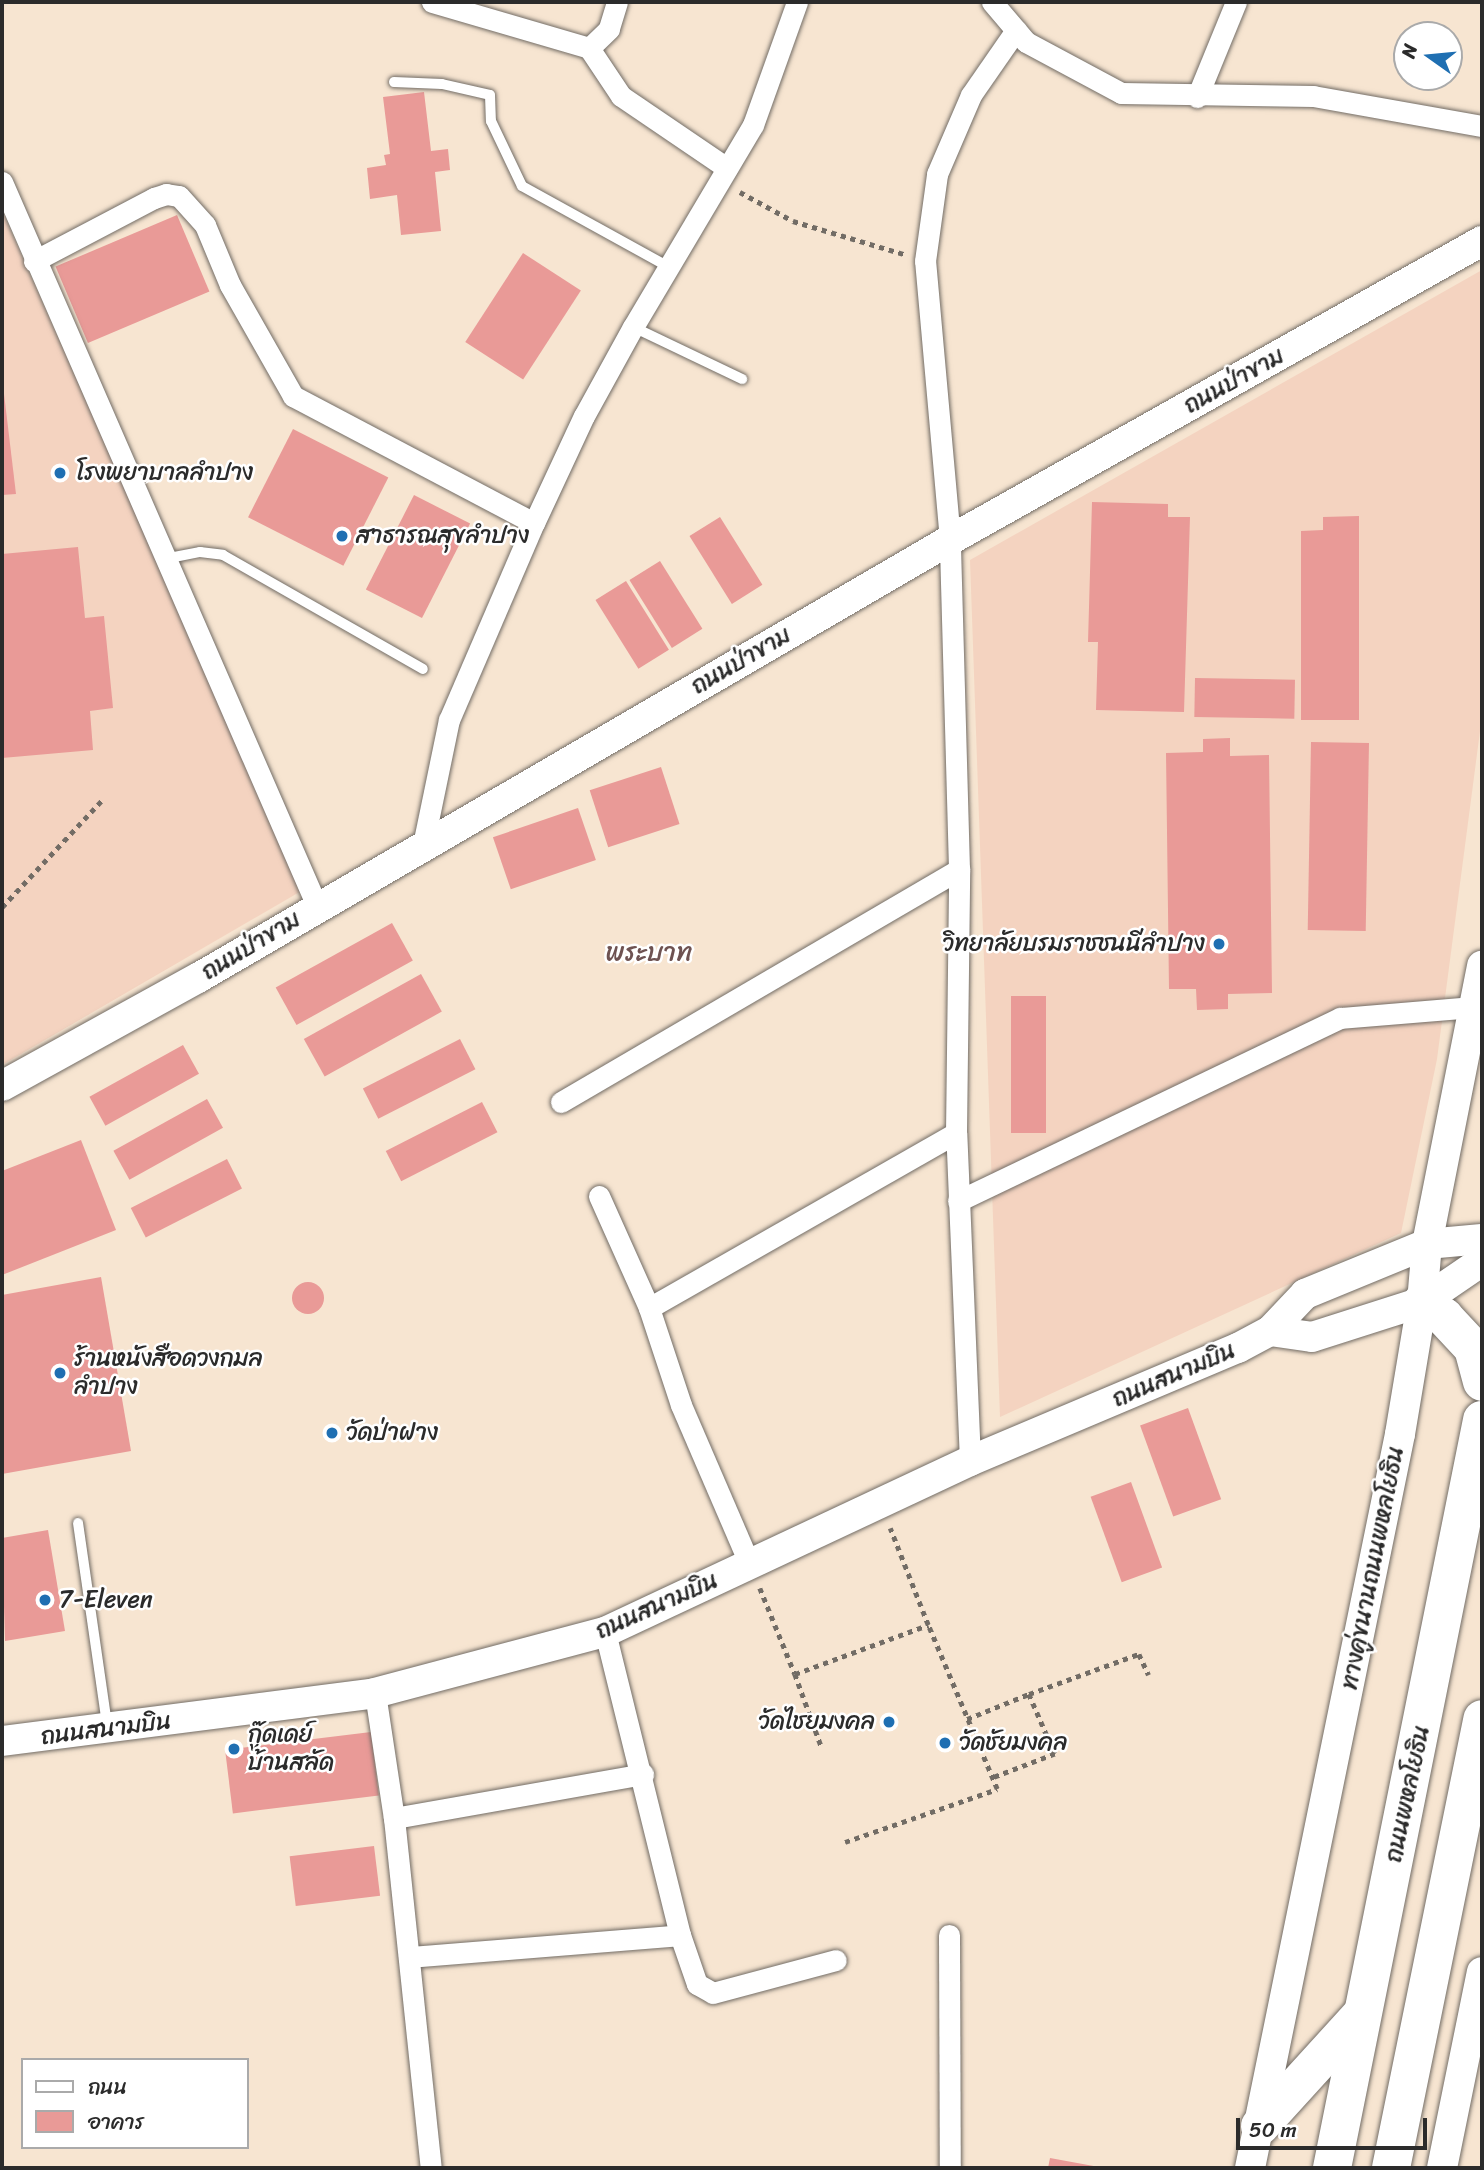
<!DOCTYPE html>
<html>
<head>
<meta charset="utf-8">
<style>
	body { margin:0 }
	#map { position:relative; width:1484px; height:2170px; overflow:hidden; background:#f7e5d1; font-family:Sriracha,"Playpen Sans Thai",sans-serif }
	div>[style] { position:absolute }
	.built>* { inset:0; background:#f4d3c0 }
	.building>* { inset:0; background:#e99a97; transform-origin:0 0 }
	.round { border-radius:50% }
	.path>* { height:4.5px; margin-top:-2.25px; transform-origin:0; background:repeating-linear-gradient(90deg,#726c65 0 5px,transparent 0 10px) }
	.roads { filter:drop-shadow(0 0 2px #726c65) drop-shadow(0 0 2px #726c65) }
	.lane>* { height:10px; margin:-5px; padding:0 5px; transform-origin:5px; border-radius:5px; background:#fff }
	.street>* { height:21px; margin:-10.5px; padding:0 10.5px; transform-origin:10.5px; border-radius:10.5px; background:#fff }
	.secondary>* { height:30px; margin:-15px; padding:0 15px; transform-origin:15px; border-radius:15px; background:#fff }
	.highway>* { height:38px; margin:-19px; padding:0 19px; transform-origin:19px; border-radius:19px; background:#fff }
	.dots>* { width:19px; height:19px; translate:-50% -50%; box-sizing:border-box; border:4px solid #fff; border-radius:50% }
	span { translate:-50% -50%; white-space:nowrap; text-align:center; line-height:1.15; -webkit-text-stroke:5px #fff; paint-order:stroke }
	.street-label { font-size:24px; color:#2b2b2b }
	.poi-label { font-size:24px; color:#2b2b2b }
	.left { translate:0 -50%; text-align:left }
	.right { translate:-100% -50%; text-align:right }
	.neighbourhood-label { font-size:26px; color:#6e5251 }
	.frame { position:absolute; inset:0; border:4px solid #2b2b2b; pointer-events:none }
	.legend { position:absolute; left:21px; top:2058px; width:228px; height:91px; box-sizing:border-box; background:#fff; border:2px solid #aaa; margin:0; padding:9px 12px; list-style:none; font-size:21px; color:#2b2b2b }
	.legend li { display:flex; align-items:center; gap:14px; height:35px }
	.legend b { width:35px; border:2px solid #aaa }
	.north { position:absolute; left:1393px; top:21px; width:70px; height:70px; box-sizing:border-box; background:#fff; border:2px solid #aaa; border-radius:50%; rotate:285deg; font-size:19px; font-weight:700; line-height:28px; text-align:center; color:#2b2b2b }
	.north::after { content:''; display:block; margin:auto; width:24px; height:32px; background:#1f6fb2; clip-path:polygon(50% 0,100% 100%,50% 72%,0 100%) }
	.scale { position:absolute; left:1236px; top:2118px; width:191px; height:32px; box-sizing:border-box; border:4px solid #2b2b2b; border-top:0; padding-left:9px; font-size:21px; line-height:24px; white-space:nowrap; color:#2b2b2b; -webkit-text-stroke:5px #fff; paint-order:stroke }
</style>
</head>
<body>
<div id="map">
	<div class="built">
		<div style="clip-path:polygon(2px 211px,303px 890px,2px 1065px)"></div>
		<div style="clip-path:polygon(1482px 270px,1482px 716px,1437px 1059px,1401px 1233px,1000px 1417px,970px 560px)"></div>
	</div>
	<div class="building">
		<div style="clip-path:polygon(424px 92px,431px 151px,448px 149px,450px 170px,435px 172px,441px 231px,401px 235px,397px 195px,370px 199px,367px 168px,386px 165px,384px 155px,390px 154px,383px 97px)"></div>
		<div style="left:177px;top:215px;width:83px;height:132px;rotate:67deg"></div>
		<div style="left:523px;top:253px;width:69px;height:106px;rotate:33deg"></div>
		<div style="clip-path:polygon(2px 377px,16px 494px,2px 495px)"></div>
		<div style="left:293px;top:429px;width:107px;height:99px;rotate:27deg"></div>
		<div style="left:414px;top:495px;width:63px;height:106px;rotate:27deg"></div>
		<div style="clip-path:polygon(1092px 502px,1168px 504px,1168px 517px,1190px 517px,1184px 712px,1096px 710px,1098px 642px,1088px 642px)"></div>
		<div style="clip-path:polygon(1359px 516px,1359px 720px,1301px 720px,1301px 531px,1323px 530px,1323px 517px)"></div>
		<div style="left:720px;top:517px;width:80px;height:36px;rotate:58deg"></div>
		<div style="clip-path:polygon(78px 547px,85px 618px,104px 616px,113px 708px,90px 711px,93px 750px,2px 758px,2px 554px)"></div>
		<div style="left:660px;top:561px;width:80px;height:36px;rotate:58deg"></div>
		<div style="left:626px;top:581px;width:81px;height:36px;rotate:58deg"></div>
		<div style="left:1195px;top:678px;width:100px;height:39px;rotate:1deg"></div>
		<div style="clip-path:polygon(1230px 738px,1230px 756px,1269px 755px,1272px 993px,1228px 994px,1228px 1009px,1197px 1010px,1196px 989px,1169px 989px,1166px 753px,1203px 752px,1203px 739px)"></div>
		<div style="left:1311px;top:742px;width:58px;height:188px;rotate:1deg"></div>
		<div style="left:661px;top:767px;width:60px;height:75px;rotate:72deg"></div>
		<div style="left:578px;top:808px;width:55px;height:90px;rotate:71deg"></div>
		<div style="left:392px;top:923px;width:43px;height:133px;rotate:61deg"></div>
		<div style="left:421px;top:974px;width:43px;height:134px;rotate:61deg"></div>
		<div style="left:1046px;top:996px;width:137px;height:35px;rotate:90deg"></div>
		<div style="left:460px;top:1039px;width:34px;height:109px;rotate:63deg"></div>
		<div style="left:183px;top:1045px;width:33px;height:107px;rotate:61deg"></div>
		<div style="left:207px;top:1099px;width:33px;height:107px;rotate:61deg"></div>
		<div style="left:482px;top:1102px;width:34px;height:108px;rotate:63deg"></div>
		<div style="clip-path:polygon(81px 1140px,116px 1230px,2px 1275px,2px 1171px)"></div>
		<div style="left:227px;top:1159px;width:33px;height:108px;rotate:63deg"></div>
		<div style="clip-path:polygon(101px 1277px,131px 1451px,2px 1474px,2px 1295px)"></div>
		<div class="round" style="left:292px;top:1282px;width:32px;height:32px"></div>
		<div style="left:1188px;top:1408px;width:97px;height:51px;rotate:70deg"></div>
		<div style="left:1131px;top:1482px;width:91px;height:43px;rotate:70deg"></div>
		<div style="clip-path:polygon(48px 1530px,65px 1631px,5px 1641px,2px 1538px)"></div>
		<div style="left:371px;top:1732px;width:64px;height:147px;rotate:83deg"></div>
		<div style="left:374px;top:1846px;width:50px;height:85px;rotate:83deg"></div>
		<div style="clip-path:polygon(1050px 2158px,1099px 2167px,1099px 2168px,1048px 2168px)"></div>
	</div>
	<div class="path">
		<div style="left:740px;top:192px;width:60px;rotate:28.7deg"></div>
		<div style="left:793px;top:221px;width:116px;rotate:16.6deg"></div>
		<div style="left:2px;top:907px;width:148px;rotate:-46.9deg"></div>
		<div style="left:760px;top:1588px;width:93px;rotate:67.9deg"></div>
		<div style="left:795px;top:1674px;width:142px;rotate:-20.2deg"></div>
		<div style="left:928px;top:1625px;width:104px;rotate:-111.4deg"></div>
		<div style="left:795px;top:1674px;width:79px;rotate:70deg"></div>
		<div style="left:1029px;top:1694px;width:117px;rotate:-20deg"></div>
		<div style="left:1139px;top:1654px;width:23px;rotate:65deg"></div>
		<div style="left:967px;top:1719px;width:67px;rotate:-22deg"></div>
		<div style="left:1029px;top:1694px;width:65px;rotate:66.6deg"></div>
		<div style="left:1055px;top:1754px;width:67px;rotate:159.1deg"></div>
		<div style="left:845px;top:1842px;width:161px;rotate:-19.2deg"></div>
		<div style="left:997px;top:1789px;width:178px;rotate:-112.8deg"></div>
	</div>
	<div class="roads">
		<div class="lane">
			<div style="left:394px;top:82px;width:48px;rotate:2.4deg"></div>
			<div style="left:442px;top:84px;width:49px;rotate:12.9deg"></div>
			<div style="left:490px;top:95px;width:26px;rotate:88deg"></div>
			<div style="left:491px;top:121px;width:72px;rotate:64.5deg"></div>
			<div style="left:522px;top:186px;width:166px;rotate:28.9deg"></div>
			<div style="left:633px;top:327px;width:121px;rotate:25.5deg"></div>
			<div style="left:164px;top:559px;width:37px;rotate:-11deg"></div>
			<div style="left:200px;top:552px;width:23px;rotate:7deg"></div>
			<div style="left:223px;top:555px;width:230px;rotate:29.7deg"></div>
			<div style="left:78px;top:1523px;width:203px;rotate:81.8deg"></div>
		</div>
		<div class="street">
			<div style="left:432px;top:2px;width:164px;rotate:16.3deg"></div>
			<div style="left:617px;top:2px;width:28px;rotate:107deg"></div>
			<div style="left:609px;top:29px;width:28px;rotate:136deg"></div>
			<div style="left:589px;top:48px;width:58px;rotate:56.3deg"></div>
			<div style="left:621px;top:96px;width:128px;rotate:34.2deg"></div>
			<div style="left:992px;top:2px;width:52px;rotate:49.6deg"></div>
			<div style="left:1026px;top:42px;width:108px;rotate:28.2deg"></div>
			<div style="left:1121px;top:93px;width:192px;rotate:0.9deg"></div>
			<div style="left:1313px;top:96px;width:172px;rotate:10.1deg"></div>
			<div style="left:1197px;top:97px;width:103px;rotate:-67.7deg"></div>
			<div style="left:2px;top:182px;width:790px;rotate:66.49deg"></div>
			<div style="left:34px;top:261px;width:136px;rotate:-27.7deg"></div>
			<div style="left:154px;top:198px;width:13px;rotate:-18deg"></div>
			<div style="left:166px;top:194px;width:13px;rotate:9deg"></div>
			<div style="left:179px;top:196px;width:39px;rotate:48deg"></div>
			<div style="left:205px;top:225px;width:65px;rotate:67.4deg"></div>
			<div style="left:230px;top:285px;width:128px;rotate:60.4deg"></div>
			<div style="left:293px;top:396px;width:272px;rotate:27.8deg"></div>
			<div style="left:423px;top:845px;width:128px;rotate:-78.3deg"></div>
			<div style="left:449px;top:720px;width:215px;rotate:-66.7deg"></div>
			<div style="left:534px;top:523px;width:118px;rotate:-65deg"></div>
			<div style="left:584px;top:416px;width:102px;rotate:-61.2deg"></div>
			<div style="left:633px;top:327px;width:235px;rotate:-59.3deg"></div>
			<div style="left:753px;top:125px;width:131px;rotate:-70.3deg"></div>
			<div style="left:561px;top:1102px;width:461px;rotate:-30.3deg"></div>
			<div style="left:599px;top:1196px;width:123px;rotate:65.9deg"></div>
			<div style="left:649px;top:1308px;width:102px;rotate:71.7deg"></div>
			<div style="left:681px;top:1405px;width:174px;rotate:66.7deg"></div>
			<div style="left:958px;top:1201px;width:424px;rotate:-25.6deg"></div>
			<div style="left:1340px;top:1018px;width:135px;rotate:-4.7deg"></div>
			<div style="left:649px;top:1308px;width:353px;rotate:-29.7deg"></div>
			<div style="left:970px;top:1461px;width:328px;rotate:-92.4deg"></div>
			<div style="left:956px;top:1133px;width:264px;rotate:-89.3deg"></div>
			<div style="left:959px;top:869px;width:329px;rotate:-91.6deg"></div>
			<div style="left:950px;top:540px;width:280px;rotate:-95.1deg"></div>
			<div style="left:925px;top:261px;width:88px;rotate:-82.1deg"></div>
			<div style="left:937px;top:174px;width:86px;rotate:-66.7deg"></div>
			<div style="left:971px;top:95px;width:79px;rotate:-55.3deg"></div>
			<div style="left:605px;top:1632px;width:312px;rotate:76.1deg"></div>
			<div style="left:680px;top:1935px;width:52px;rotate:70.9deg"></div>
			<div style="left:697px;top:1984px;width:18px;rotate:29deg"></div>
			<div style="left:713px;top:1993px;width:127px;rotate:-15deg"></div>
			<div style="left:375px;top:1693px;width:126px;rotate:81.4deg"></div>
			<div style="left:394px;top:1818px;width:352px;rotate:84deg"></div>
			<div style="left:394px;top:1818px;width:253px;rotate:-10deg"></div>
			<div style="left:949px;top:1935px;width:233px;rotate:89.8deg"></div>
			<div style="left:409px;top:1957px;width:272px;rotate:-4.6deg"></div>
		</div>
		<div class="secondary">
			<div style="left:2px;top:1086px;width:224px;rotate:-28.9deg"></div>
			<div style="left:198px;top:978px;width:870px;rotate:-30.22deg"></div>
			<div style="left:950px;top:540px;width:610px;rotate:-29.34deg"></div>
			<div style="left:1270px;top:1331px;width:42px;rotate:8.1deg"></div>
			<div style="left:1312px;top:1337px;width:115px;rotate:-17.7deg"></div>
			<div style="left:1422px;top:1302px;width:73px;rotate:-34.3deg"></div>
			<div style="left:2px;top:1741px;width:376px;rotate:-7.3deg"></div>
			<div style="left:375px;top:1693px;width:238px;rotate:-14.9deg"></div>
			<div style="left:605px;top:1632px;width:403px;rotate:-25.1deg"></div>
			<div style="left:970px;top:1461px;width:291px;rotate:-22.9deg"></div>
			<div style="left:1238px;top:1348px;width:36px;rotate:-28deg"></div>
			<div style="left:1270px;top:1331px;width:51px;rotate:-46.6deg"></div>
			<div style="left:1305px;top:1294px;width:132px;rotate:-22.3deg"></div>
			<div style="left:1427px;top:1244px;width:55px;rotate:-5.2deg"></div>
			<div style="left:1250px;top:2168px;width:749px;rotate:-78.45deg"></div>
			<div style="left:1400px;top:1434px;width:134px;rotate:-80.5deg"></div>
			<div style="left:1422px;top:1302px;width:58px;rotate:-85.1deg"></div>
			<div style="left:1427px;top:1244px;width:284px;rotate:-78.8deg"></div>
			<div style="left:1442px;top:2168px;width:200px;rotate:-78.5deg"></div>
		</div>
		<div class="highway">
			<div style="left:1422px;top:1302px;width:27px;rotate:34deg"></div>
			<div style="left:1444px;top:1317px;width:42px;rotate:46.9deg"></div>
			<div style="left:1473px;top:1348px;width:35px;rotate:75deg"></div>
			<div style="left:1260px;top:2126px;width:151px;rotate:-47.7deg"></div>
			<div style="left:1332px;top:2168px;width:763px;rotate:-78.66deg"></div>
			<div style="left:1391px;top:2168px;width:458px;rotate:-78.5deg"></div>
		</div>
	</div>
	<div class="dots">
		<div style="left:60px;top:473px;background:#1f6fb2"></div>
		<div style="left:342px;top:536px;background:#1f6fb2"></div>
		<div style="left:1219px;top:944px;background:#1f6fb2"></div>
		<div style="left:60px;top:1373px;background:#1f6fb2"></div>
		<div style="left:332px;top:1433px;background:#1f6fb2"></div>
		<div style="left:45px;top:1600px;background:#1f6fb2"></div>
		<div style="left:889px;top:1722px;background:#1f6fb2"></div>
		<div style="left:945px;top:1743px;background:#1f6fb2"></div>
		<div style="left:234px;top:1749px;background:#1f6fb2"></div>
	</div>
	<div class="street-label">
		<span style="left:1234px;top:381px;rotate:-29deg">ถนนป่าขาม</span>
		<span style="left:741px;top:661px;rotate:-30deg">ถนนป่าขาม</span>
		<span style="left:251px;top:946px;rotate:-31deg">ถนนป่าขาม</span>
		<span style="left:1174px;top:1375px;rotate:-23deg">ถนนสนามบิน</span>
		<span style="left:1373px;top:1568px;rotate:-79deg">ทางคู่ขนานถนนพหลโยธิน</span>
		<span style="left:657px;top:1606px;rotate:-24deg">ถนนสนามบิน</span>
		<span style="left:106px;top:1729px;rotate:-7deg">ถนนสนามบิน</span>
		<span style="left:1408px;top:1794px;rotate:-78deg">ถนนพหลโยธิน</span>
	</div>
	<div class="poi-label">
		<span class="left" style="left:76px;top:473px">โรงพยาบาลลำปาง</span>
		<span class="left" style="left:356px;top:536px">สาธารณสุขลำปาง</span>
		<span class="right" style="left:1205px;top:944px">วิทยาลัยบรมราชชนนีลำปาง</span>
		<span class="left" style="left:74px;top:1373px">ร้านหนังสือดวงกมล<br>ลำปาง</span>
		<span class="left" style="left:346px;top:1433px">วัดป่าฝาง</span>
		<span class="left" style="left:59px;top:1600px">7-Eleven</span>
		<span class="right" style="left:875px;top:1722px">วัดไชยมงคล</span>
		<span class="left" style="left:248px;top:1749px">กู๊ดเดย์<br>บ้านสลัด</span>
		<span class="left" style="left:959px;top:1743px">วัดชัยมงคล</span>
	</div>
	<div class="neighbourhood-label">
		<span style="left:649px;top:953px">พระบาท</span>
	</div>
	<div class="frame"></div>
	<ul class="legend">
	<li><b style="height:9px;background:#fff"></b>ถนน</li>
	<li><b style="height:19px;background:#e99a97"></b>อาคาร</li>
	</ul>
	<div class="north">N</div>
	<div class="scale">50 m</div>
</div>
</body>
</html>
